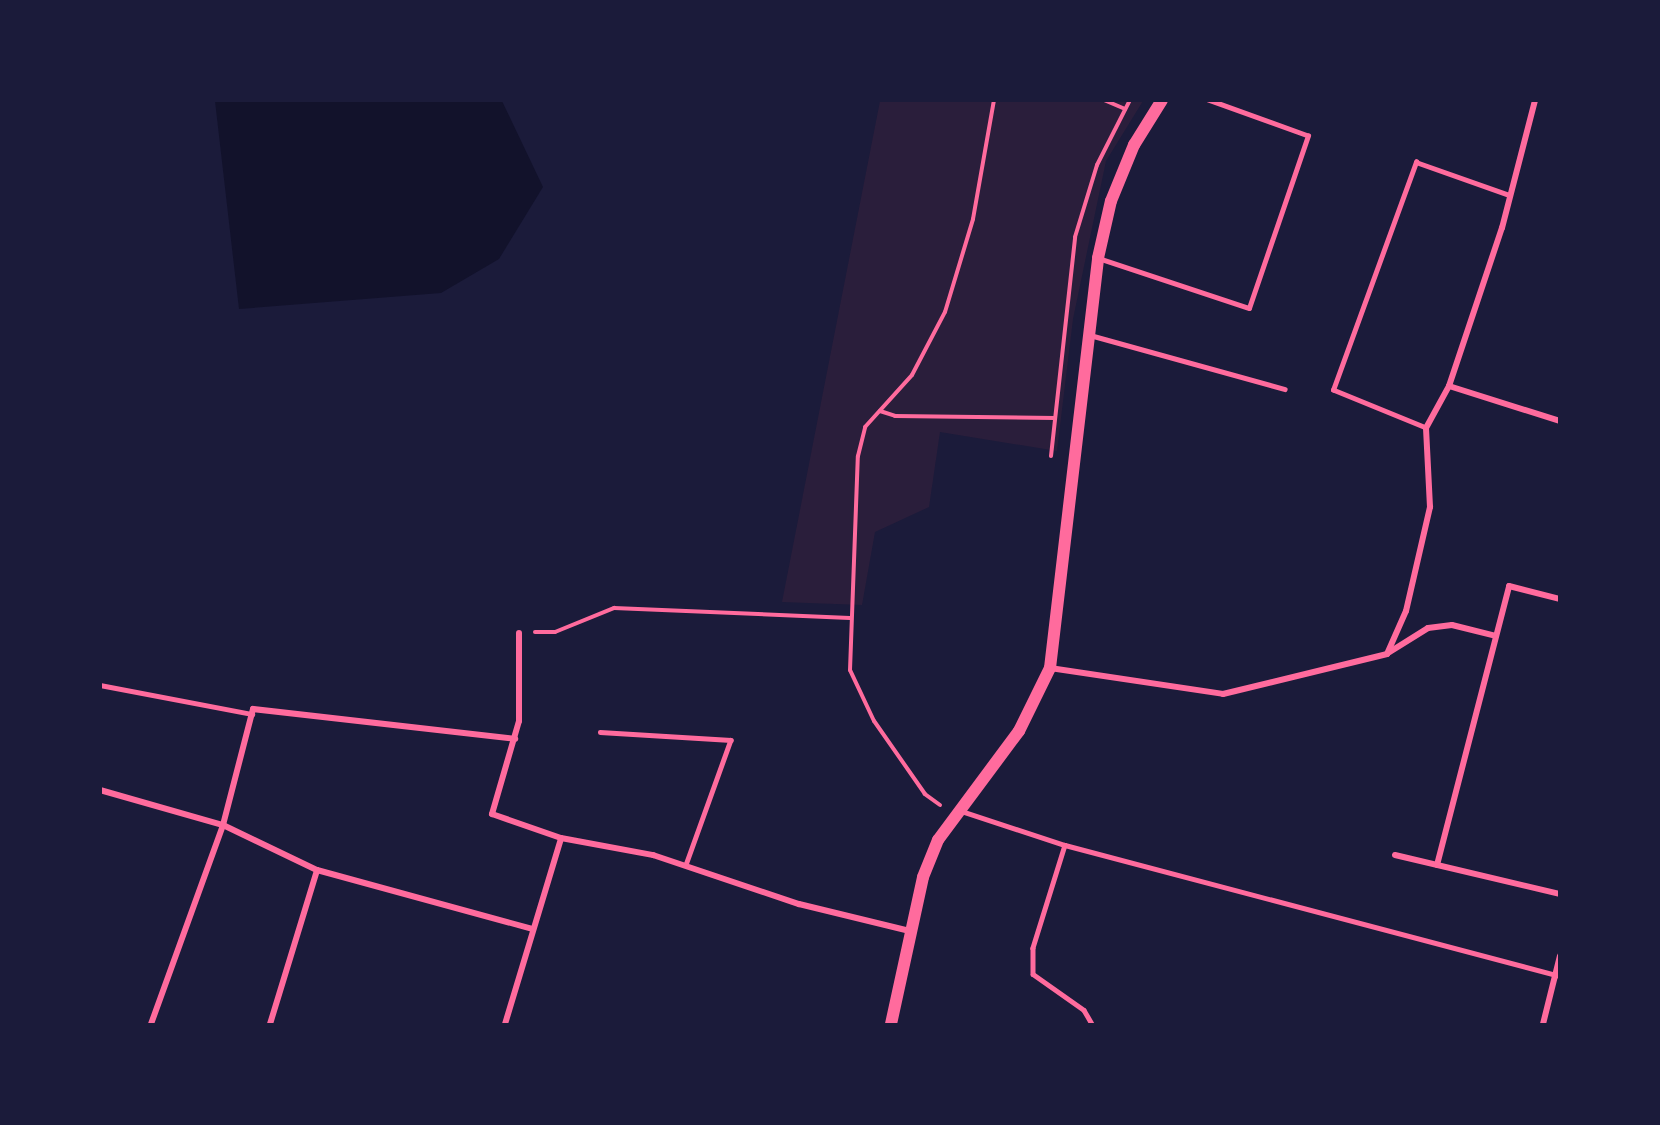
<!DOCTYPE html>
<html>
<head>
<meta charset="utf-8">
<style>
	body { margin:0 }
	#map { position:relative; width:1660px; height:1125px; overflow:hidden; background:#1b1b3a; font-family:"Titillium Web",sans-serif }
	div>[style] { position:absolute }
	.green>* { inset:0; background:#2a1e3b }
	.water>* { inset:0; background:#12122b }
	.path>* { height:4px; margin:-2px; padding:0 2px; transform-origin:2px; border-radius:2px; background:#ff6b9d }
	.service>* { height:4.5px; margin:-2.25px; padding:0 2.25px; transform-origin:2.25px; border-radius:2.25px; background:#ff6b9d }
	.minor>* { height:6px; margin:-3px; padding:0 3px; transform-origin:3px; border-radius:3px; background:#ff6b9d }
	.secondary>* { height:12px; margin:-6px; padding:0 6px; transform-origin:6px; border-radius:6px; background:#ff6b9d }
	span { translate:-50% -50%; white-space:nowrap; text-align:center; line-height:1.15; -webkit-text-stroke:5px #1b1b3a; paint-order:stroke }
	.frame { position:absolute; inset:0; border:102px solid #1b1b3a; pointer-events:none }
</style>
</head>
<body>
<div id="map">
	<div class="green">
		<div style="clip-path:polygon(880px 101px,1143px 101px,1106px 161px,1073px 319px,1057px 451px,940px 432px,929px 507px,875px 532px,862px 605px,782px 602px)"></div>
	</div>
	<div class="water">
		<div style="clip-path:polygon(215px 101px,502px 101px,543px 187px,499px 259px,441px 293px,239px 309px)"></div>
	</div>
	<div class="path">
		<div style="left:1104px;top:100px;width:23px;rotate:23deg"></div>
		<div style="left:880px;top:411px;width:16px;rotate:18deg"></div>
		<div style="left:895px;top:416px;width:160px;rotate:0.7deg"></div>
		<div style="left:1051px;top:456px;width:220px;rotate:-83.7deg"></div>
		<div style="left:1075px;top:237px;width:75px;rotate:-73deg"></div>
		<div style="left:1097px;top:165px;width:73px;rotate:-63.1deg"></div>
		<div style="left:535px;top:632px;width:20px"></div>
		<div style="left:555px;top:632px;width:64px;rotate:-22.1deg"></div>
		<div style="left:614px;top:608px;width:236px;rotate:2.4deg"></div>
		<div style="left:940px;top:805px;width:19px;rotate:-144deg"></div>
		<div style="left:925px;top:794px;width:89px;rotate:-124.9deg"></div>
		<div style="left:874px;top:721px;width:56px;rotate:-115.2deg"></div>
		<div style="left:850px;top:670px;width:214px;rotate:-87.9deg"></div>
		<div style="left:858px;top:456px;width:30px;rotate:-76deg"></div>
		<div style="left:865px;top:427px;width:70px;rotate:-47.9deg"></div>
		<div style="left:912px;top:375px;width:71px;rotate:-62.4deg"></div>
		<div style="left:945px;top:312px;width:97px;rotate:-73.2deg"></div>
		<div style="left:973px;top:219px;width:121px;rotate:-80deg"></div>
	</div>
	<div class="service">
		<div style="left:1098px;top:258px;width:159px;rotate:18.3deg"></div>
		<div style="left:1249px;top:308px;width:182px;rotate:-71.1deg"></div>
		<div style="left:1308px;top:136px;width:106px;rotate:-160.2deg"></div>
		<div style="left:1090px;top:335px;width:202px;rotate:15.5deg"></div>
		<div style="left:1426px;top:428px;width:100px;rotate:-157.8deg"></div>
		<div style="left:1333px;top:390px;width:243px;rotate:-70deg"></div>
		<div style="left:1416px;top:162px;width:99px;rotate:19.5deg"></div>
		<div style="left:100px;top:685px;width:155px;rotate:10.8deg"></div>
		<div style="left:600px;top:732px;width:131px;rotate:3.5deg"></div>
		<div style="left:731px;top:740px;width:133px;rotate:109.8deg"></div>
		<div style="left:961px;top:811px;width:109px;rotate:18.1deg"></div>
		<div style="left:1065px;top:845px;width:512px;rotate:14.82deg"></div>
		<div style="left:1065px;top:845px;width:108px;rotate:107.3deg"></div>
		<div style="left:1033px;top:948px;width:26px;rotate:90deg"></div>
		<div style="left:1033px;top:974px;width:62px;rotate:35.2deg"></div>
		<div style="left:1084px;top:1010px;width:16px;rotate:60deg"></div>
	</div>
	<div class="minor">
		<div style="left:1449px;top:386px;width:116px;rotate:17.5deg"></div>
		<div style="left:519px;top:633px;width:88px;rotate:90deg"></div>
		<div style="left:519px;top:721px;width:97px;rotate:106.2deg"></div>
		<div style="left:492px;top:814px;width:73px;rotate:19.2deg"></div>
		<div style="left:561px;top:838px;width:94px;rotate:10.5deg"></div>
		<div style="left:653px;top:855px;width:154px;rotate:18.6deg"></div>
		<div style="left:799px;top:904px;width:114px;rotate:13.7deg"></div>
		<div style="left:1388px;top:653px;width:47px;rotate:-32deg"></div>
		<div style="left:1428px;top:628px;width:24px;rotate:-7deg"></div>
		<div style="left:1452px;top:625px;width:45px;rotate:14deg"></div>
		<div style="left:1050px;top:668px;width:175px;rotate:8.5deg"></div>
		<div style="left:1223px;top:694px;width:169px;rotate:-13.7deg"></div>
		<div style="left:1387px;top:654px;width:47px;rotate:-66.2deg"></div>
		<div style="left:1406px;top:611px;width:107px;rotate:-77deg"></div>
		<div style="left:1430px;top:507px;width:79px;rotate:-92.9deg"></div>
		<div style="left:1426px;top:428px;width:48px;rotate:-61.3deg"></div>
		<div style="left:1449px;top:386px;width:167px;rotate:-71.5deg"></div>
		<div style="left:1502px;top:228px;width:132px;rotate:-75.5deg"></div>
		<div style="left:100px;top:790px;width:128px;rotate:15.9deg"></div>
		<div style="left:223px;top:825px;width:104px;rotate:25.6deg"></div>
		<div style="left:317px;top:870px;width:224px;rotate:15.3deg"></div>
		<div style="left:1395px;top:855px;width:170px;rotate:13.3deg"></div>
		<div style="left:1437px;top:865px;width:288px;rotate:-75.5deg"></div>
		<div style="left:1509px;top:586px;width:53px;rotate:14.3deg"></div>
		<div style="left:151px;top:1024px;width:212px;rotate:-70.1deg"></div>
		<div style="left:223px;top:825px;width:120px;rotate:-75.5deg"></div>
		<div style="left:253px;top:709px;width:264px;rotate:6.5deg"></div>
		<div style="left:270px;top:1024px;width:161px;rotate:-73deg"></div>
		<div style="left:505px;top:1024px;width:194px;rotate:-73.2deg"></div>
		<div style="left:1543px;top:1024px;width:70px;rotate:-76deg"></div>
	</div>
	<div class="secondary">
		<div style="left:891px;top:1024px;width:150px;rotate:-77.7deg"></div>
		<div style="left:923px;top:877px;width:40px;rotate:-68deg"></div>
		<div style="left:938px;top:840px;width:136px;rotate:-53.4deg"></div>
		<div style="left:1019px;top:731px;width:70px;rotate:-63.8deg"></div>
		<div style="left:1050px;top:668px;width:413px;rotate:-83.3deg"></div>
		<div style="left:1098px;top:258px;width:58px;rotate:-77.2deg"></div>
		<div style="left:1111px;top:201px;width:61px;rotate:-67.7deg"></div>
		<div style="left:1134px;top:145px;width:53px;rotate:-58.1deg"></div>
	</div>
	<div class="frame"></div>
</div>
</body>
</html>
